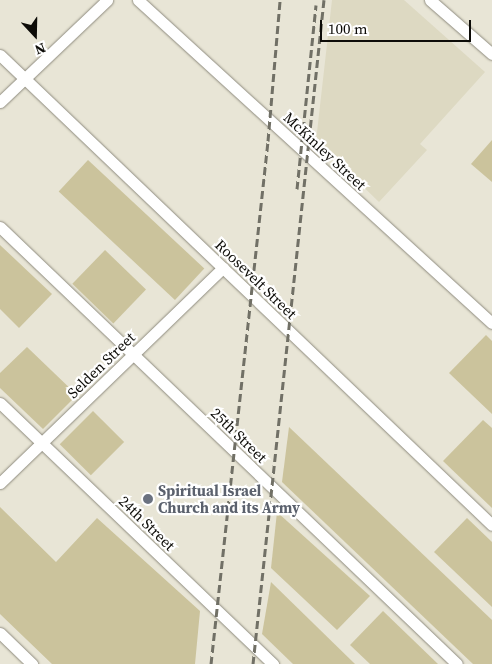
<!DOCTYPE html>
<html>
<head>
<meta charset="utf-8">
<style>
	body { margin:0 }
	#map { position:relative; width:492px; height:664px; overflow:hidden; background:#e8e5d6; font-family:"Source Serif 4",serif }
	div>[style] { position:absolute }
	.built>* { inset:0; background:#ddd9c2 }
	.green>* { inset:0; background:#cbc39c; transform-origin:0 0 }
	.roads { filter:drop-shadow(0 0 1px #8e8b7e) drop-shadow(0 0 1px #8e8b7e) }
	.street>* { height:11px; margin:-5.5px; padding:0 5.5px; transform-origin:5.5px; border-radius:5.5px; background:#fff }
	.rail>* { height:3px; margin-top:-1.5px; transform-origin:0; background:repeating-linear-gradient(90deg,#717066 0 8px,transparent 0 12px) }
	.dots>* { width:14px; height:14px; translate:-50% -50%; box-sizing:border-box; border:2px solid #fff; border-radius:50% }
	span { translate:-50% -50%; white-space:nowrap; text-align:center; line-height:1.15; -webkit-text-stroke:4.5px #fff; paint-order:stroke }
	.street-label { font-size:15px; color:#0d0c08 }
	.worship-label { font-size:15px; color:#5b616d; font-weight:700 }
	.left { translate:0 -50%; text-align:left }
	.north { position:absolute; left:10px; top:10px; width:50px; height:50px; -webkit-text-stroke:4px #fff; paint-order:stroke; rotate:159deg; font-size:14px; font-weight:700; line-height:20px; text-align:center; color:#0d0c08 }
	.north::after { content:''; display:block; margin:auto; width:18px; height:22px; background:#0d0c08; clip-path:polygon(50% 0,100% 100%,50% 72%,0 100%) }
	.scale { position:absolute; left:320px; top:20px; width:151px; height:22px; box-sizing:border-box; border:2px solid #0d0c08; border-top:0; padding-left:6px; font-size:15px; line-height:18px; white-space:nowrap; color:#0d0c08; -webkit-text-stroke:4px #fff; paint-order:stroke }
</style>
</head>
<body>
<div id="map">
	<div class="built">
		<div style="clip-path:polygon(332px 0,404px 0,485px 72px,420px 144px,427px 150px,379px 202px,316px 141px)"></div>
	</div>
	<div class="green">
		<div style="clip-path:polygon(492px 140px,492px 182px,471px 164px)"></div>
		<div style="left:88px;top:160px;width:159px;height:43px;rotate:43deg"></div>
		<div style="clip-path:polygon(0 245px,52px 294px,19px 328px,0 309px)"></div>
		<div style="left:105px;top:250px;width:57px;height:47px;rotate:44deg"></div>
		<div style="clip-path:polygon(486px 335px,492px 341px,492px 414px,449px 373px)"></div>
		<div style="clip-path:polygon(27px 347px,77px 395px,43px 429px,0 388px,0 373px)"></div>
		<div style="left:93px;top:411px;width:44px;height:47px;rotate:45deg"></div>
		<div style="clip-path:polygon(483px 420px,492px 428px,492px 508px,443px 461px)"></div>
		<div style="clip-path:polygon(289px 427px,492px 620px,492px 664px,473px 664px,282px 482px)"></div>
		<div style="clip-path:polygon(0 507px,56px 562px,97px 518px,200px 611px,195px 664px,52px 664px,0 614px)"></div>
		<div style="clip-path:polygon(277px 512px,370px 596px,337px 630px,271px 568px)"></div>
		<div style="clip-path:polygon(467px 518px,492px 542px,492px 607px,434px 552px)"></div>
		<div style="clip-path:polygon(271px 582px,355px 664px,293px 664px,262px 634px)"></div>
		<div style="clip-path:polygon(383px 611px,438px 664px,370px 664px,350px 645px)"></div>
	</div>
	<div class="roads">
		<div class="street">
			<div style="left:138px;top:0;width:479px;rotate:42.4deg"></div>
			<div style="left:430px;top:0;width:82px;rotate:41.1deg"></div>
			<div style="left:0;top:55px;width:680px;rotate:43.69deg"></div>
			<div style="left:0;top:102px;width:148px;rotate:-43.6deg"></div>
			<div style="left:0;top:227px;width:632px;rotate:43.72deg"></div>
			<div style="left:0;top:403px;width:378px;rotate:43.7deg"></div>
			<div style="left:0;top:483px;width:310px;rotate:-44deg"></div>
			<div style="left:0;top:633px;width:45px;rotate:44.1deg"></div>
		</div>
	</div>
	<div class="rail">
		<div style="left:297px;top:189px;width:185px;rotate:-84.1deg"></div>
		<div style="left:211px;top:664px;width:526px;rotate:-83.78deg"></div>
		<div style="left:268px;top:141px;width:142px;rotate:-85.1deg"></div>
		<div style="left:253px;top:664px;width:668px;rotate:-83.9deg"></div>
	</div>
	<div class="dots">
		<div style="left:148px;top:499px;background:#6b7280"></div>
	</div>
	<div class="street-label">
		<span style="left:325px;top:151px;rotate:43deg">McKinley Street</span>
		<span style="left:256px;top:279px;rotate:44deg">Roosevelt Street</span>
		<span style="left:101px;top:365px;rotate:-44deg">Selden Street</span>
		<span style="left:239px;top:435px;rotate:44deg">25th Street</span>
		<span style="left:147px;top:523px;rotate:44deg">24th Street</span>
	</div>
	<div class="worship-label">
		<span class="left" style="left:158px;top:499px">Spiritual Israel<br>Church and its Army</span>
	</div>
	<div class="north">N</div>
	<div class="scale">100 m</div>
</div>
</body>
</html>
